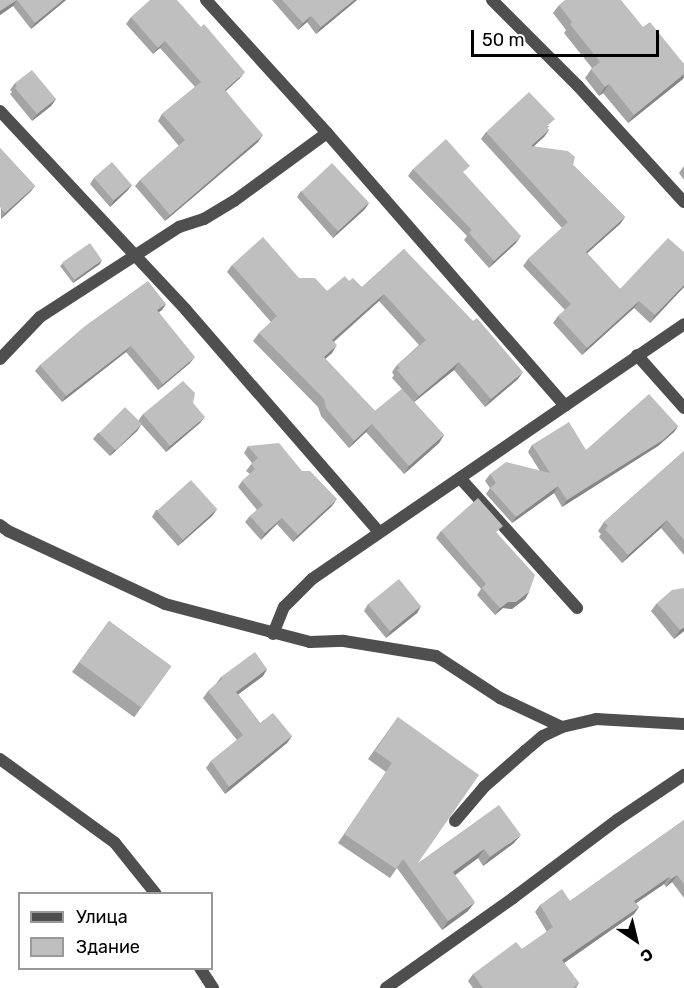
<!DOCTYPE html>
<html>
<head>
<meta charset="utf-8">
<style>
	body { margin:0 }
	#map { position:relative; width:684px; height:988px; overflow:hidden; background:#fff; font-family:Rubik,sans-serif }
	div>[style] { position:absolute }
	.street>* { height:12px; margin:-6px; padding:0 6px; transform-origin:6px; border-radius:6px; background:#4f4f4f }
	.wall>* { inset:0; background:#a4a4a4; transform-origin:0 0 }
	.shaded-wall>* { inset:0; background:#868686 }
	.building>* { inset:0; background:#bfbfbf; transform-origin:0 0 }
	span { translate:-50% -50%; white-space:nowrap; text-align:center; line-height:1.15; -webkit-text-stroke:4.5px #fff; paint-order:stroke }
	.legend { position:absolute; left:18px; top:892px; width:195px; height:78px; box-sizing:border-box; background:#fff; border:2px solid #999; margin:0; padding:8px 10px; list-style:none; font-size:18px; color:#000 }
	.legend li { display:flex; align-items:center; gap:12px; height:30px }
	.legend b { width:30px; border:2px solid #999 }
	.north { position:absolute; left:606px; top:910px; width:60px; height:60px; -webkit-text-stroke:4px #fff; paint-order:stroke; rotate:145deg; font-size:16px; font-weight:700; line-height:24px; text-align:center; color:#000 }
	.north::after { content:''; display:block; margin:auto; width:21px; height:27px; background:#000; clip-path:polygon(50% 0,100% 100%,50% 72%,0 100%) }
	.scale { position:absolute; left:471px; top:30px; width:188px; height:27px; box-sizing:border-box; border:3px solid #000; border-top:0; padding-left:8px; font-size:18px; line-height:21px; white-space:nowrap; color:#000; -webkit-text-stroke:4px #fff; paint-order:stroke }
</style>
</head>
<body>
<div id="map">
	<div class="street">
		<div style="left:206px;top:0;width:180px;rotate:47.7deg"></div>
		<div style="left:327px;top:133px;width:362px;rotate:48.9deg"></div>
		<div style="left:492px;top:0;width:122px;rotate:45deg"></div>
		<div style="left:578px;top:86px;width:157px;rotate:47.6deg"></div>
		<div style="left:0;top:111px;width:272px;rotate:46.9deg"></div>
		<div style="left:186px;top:310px;width:294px;rotate:49deg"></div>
		<div style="left:637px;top:355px;width:71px;rotate:48.4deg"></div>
		<div style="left:0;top:359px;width:58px;rotate:-46.4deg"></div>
		<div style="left:40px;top:317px;width:166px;rotate:-32.9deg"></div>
		<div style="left:179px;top:227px;width:26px;rotate:-18deg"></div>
		<div style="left:204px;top:219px;width:35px;rotate:-31deg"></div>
		<div style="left:234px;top:201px;width:115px;rotate:-36.2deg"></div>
		<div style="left:460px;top:478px;width:175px;rotate:48deg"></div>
		<div style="left:0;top:525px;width:10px;rotate:37deg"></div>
		<div style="left:8px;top:531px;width:173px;rotate:24.9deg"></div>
		<div style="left:165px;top:604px;width:150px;rotate:14.7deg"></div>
		<div style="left:310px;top:642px;width:34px;rotate:-2deg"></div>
		<div style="left:344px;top:641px;width:93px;rotate:9.3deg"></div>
		<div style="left:436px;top:656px;width:77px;rotate:33.3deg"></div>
		<div style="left:500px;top:698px;width:68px;rotate:25.1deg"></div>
		<div style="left:273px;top:634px;width:29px;rotate:-68deg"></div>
		<div style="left:284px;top:607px;width:40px;rotate:-45deg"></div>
		<div style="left:312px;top:579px;width:451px;rotate:-34.4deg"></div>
		<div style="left:0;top:759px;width:142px;rotate:36.1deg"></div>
		<div style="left:115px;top:843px;width:65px;rotate:51.2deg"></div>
		<div style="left:455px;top:821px;width:45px;rotate:-49.5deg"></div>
		<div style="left:484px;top:787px;width:55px;rotate:-41.3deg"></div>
		<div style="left:525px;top:751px;width:23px;rotate:-40deg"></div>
		<div style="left:543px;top:736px;width:21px;rotate:-25deg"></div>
		<div style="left:562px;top:727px;width:35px;rotate:-13deg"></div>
		<div style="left:596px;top:719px;width:88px;rotate:3.3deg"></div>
		<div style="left:200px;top:968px;width:24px;rotate:57deg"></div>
		<div style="left:386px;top:988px;width:156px;rotate:-35.3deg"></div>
		<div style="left:513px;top:898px;width:130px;rotate:-36.9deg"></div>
		<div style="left:617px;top:820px;width:81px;rotate:-33.9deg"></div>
	</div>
	<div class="wall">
		<div style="clip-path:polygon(0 0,66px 0,31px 29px,13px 6px,0 15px)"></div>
		<div style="clip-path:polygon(272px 0,357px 0,316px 34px,307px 22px,298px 30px)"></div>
		<div style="clip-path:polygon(559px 5px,643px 27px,684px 64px,684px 78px,628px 123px,603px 93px,599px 96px,585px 78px,592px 68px,564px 33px,566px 30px,553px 13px)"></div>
		<div style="clip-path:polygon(131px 17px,240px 78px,226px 91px,258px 142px,165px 221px,135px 186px,140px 180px,179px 146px,158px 121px,162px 114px,195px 87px,160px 48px,153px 54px,126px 24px)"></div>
		<div style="clip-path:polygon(15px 83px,56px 99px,51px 106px,32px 121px,10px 94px,12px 92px,10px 90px)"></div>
		<div style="clip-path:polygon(550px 126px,547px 128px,549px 130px,544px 137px,534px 146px,573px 165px,625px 217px,620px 224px,587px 253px,620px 289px,684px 252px,684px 287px,650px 323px,634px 308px,582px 355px,553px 323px,558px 316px,565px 310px,523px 266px,528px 259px,562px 228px,481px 139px,486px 132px)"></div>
		<div style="clip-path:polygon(0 148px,35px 186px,30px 192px,1px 219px)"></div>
		<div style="clip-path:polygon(684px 166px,684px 180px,679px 173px)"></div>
		<div style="clip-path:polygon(413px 169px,465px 174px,516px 243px,489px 268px,464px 240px,467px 236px,408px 176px)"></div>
		<div style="clip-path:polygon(94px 178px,132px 185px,127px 191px,110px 207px,90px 184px)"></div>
		<div style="clip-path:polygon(301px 191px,369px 203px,364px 210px,333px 238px,297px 197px)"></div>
		<div style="clip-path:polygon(evenodd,404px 249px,518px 379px,485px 407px,454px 370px,414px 402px,444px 435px,439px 443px,404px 474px,366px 432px,349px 448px,321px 416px,318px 407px,253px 341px,259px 333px,271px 322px,227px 272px,232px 265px,299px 278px,327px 291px,349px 281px,362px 287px,404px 249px,379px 301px,419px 345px,397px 365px,392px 372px,394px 375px,392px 378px,402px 389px,375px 411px,325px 359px,332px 353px,334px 342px,379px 301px)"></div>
		<div style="clip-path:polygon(63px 263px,100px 264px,73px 283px,60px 266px)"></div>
		<div style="clip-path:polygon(166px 304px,162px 310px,159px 312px,190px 363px,158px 390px,126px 352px,62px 402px,35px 371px,40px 365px)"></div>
		<div style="clip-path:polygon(193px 403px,200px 423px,166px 452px,141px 424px,137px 431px,110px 456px,93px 439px,98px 433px,138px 421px,143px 414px)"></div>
		<div style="clip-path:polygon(678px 426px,674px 432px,658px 446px,562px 507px,554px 493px,512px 523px,486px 494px,490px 488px,485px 481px,490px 474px,540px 471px,528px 452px,532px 445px,586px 450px)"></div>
		<div style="clip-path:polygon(248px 446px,332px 506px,293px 542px,277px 524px,261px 540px,245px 522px,250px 516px,257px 510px,238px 487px,242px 481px,250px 474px,246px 471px,252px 463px,244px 453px)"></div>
		<div style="clip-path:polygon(684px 451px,684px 555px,661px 528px,622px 563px,599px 537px,601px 534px,598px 531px,604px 522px)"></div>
		<div style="clip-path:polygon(217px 509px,212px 516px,178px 546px,152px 517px,156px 510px)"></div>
		<div style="clip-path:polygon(441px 531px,498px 533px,497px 534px,529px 592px,525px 599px,512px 609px,503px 608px,495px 615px,477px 595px,481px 589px,436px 538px)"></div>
		<div style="clip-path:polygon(657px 603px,684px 631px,674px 639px,651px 611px)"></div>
		<div style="clip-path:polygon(368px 604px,421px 606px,417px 613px,386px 638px,364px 611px)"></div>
		<div style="left:109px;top:621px;width:77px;height:63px;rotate:36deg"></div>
		<div style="clip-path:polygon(267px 669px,263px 676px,238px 694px,260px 723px,292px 736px,287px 743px,225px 794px,206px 768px,211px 761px,237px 740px,203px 698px,208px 691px,216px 684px,221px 677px)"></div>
		<div style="clip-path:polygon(398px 717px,418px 863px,514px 843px,483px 866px,478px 858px,455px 875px,468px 911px,442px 930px,397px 868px,390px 878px,338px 843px,386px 772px,368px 759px)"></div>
		<div style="clip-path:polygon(684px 820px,684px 898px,672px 882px,666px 887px,664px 884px,636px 903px,639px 907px,634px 914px,564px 963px,579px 983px,576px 988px,473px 988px,468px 981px,473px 974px,522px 949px,547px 932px,535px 912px,540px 905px,570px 901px)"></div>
	</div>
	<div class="shaded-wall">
		<div style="clip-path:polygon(17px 0,13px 6px,0 15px,0 11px)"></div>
		<div style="clip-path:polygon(63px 0,66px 0,31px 29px,35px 23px)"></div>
		<div style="clip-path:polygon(354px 0,357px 0,316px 34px,321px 27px)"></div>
		<div style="clip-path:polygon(311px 16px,307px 22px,298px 30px,303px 23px)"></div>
		<div style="clip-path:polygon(165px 41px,160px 48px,153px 54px,158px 48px)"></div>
		<div style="clip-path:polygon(245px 72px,240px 78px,220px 96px,225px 90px)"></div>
		<div style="clip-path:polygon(684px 74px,683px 79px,628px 123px,634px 115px)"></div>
		<div style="clip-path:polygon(609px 84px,603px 93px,599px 96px,605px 87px)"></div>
		<div style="clip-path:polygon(56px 99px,51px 106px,32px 121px,37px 114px)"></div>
		<div style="clip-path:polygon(549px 130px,544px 137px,526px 153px,531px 146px)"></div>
		<div style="clip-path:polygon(263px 135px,258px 142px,165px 221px,170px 215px)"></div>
		<div style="clip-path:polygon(132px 185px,127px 191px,110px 207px,114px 200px)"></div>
		<div style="clip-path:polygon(35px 186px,30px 192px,1px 219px,5px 213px)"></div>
		<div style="clip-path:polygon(369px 203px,364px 210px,333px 238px,338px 231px)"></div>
		<div style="clip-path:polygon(625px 217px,620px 224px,581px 259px,586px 252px)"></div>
		<div style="clip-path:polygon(521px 236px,516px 243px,489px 268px,494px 261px)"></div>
		<div style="clip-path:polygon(102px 260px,100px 264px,73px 283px,75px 280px)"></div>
		<div style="clip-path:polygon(684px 285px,684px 287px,650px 323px,655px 315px)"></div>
		<div style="clip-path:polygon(384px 294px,379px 301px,327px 347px,332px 340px)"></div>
		<div style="clip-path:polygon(639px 301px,634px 308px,582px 355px,587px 348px)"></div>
		<div style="clip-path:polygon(166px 304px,162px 310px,152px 317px,157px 310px)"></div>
		<div style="clip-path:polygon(337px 345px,332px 353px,318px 365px,324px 357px)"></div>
		<div style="clip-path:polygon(131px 346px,126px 352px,62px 402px,66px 396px)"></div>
		<div style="clip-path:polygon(195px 357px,190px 363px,158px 390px,163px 384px)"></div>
		<div style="clip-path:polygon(459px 362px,454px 370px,413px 403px,419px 396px)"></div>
		<div style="clip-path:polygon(523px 372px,518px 379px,485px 407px,491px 399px)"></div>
		<div style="clip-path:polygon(205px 417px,200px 423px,166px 452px,170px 446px)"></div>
		<div style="clip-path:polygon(142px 424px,137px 431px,110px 456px,114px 450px)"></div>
		<div style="clip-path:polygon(372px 424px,366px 432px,349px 448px,354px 441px)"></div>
		<div style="clip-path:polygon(678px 426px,674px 432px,658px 446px,562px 507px,567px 500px)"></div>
		<div style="clip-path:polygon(444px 435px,439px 443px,404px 474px,409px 466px)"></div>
		<div style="clip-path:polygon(558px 486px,554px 493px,512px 523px,516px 517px)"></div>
		<div style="clip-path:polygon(337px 499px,332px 506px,293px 542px,298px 535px)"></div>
		<div style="clip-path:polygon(217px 509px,212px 516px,178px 546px,183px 540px)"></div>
		<div style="clip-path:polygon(282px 518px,277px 524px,261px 540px,265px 533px)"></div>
		<div style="clip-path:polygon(667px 520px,661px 528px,622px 563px,628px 555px)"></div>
		<div style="clip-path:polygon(529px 592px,525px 599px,512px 609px,503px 608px,495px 615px,500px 608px,508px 602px)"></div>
		<div style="clip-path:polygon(421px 606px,417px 613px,386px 638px,391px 631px)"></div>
		<div style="clip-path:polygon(684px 627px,684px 631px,674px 639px,680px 630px)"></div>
		<div style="clip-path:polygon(267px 669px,263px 676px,232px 699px,236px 692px)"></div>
		<div style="clip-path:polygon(292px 736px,287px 743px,225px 794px,229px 787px)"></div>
		<div style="clip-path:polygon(521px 835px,514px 843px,483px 866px,490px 857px)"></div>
		<div style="clip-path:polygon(484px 849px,478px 858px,447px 881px,453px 872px)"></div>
		<div style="clip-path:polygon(677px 875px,672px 882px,666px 887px,671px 879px)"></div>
		<div style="clip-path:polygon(669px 877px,664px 884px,629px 908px,634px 901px)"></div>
		<div style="clip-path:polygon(475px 902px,468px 911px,442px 930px,448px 921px)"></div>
		<div style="clip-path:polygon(639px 907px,634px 914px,557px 968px,562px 960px)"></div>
	</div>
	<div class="building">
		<div style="clip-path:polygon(0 0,17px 0,0 11px)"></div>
		<div style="clip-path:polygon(17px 0,63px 0,35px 23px)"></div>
		<div style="clip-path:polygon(150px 0,177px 0,201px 27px,204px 24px,245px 72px,225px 90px,263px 135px,170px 215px,140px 180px,185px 140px,162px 114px,201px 82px,165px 41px,158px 48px,131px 17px)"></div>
		<div style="clip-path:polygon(282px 0,354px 0,321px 27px,311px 16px,303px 23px)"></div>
		<div style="clip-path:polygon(565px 0,621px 0,643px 27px,650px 22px,684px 64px,684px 74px,634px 115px,609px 84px,605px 87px,591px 69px,600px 62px,570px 24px,572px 22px,559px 5px)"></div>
		<div style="clip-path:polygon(32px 70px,56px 99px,37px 114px,15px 88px,17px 86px,15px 83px)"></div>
		<div style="clip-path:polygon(529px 92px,555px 119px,546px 127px,549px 130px,531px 146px,568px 151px,575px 157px,573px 165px,625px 217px,586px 252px,620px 289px,668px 238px,684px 252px,684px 285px,655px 315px,639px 301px,587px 348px,558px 316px,571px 304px,528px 259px,568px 222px,486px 132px)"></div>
		<div style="clip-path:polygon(446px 139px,470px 166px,463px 172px,521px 236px,494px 261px,469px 233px,472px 230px,413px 169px)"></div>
		<div style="clip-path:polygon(0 148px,35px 186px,5px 213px,0 207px)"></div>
		<div style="left:112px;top:162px;width:30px;height:24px;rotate:49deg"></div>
		<div style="left:332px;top:163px;width:54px;height:42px;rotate:47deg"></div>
		<div style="clip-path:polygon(263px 237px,299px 278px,315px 278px,327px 291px,345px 276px,349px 281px,353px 278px,362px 287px,404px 249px,473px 321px,477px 318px,523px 372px,491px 399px,459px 362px,419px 396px,397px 370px,400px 368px,397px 365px,426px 340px,384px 294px,332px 340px,337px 345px,324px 357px,375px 411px,402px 389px,444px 435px,409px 466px,372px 424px,354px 441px,326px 408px,324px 399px,259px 333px,277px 316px,232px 265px)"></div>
		<div style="left:90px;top:243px;width:21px;height:34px;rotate:55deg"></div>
		<div style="clip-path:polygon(148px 281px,166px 304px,157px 310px,195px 357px,163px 384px,131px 346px,66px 396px,40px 365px,85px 326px)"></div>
		<div style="clip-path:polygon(183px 381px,195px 393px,193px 403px,205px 417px,170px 446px,143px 414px)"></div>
		<div style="clip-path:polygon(649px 394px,678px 426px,663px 440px,567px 500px,558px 486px,516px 517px,490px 488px,496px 483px,490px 474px,506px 462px,550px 473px,532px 445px,569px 422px,586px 450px)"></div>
		<div style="left:125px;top:407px;width:24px;height:37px;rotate:45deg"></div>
		<div style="clip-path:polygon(279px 443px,302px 471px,310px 471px,337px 499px,298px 535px,282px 518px,265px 533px,250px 516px,263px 505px,242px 481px,255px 469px,251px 464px,258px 458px,248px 446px)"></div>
		<div style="clip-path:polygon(684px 451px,684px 540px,667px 520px,628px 555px,605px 529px,608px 526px,604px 522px)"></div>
		<div style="left:191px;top:480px;width:39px;height:46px;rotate:48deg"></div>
		<div style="clip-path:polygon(478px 498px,503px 526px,496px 532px,535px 575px,529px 592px,516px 602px,508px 602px,500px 608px,482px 588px,486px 584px,441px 531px)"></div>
		<div style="left:399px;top:579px;width:35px;height:40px;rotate:51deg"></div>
		<div style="clip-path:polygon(684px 588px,684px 627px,680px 630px,657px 603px,672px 590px)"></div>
		<div style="left:109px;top:621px;width:77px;height:51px;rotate:36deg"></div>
		<div style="clip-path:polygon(255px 652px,267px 669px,236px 692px,260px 723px,273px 713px,292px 736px,229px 787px,211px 761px,243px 735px,208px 691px,222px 679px,221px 677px)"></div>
		<div style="clip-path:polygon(398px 717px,479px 775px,418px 863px,499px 805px,521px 835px,490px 857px,484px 849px,453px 872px,475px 902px,448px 921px,403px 859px,396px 869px,344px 834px,392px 763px,375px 751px)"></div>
		<div style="clip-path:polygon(684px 820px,684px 884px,677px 875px,671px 879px,669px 877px,634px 901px,639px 907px,562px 960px,579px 983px,573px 988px,483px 988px,473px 974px,516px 942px,522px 949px,553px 927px,540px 905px,562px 889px,570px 901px)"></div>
	</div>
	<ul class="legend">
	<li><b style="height:8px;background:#4f4f4f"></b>Улица</li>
	<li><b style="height:16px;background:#bfbfbf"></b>Здание</li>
	</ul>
	<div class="north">С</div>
	<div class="scale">50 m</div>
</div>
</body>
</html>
